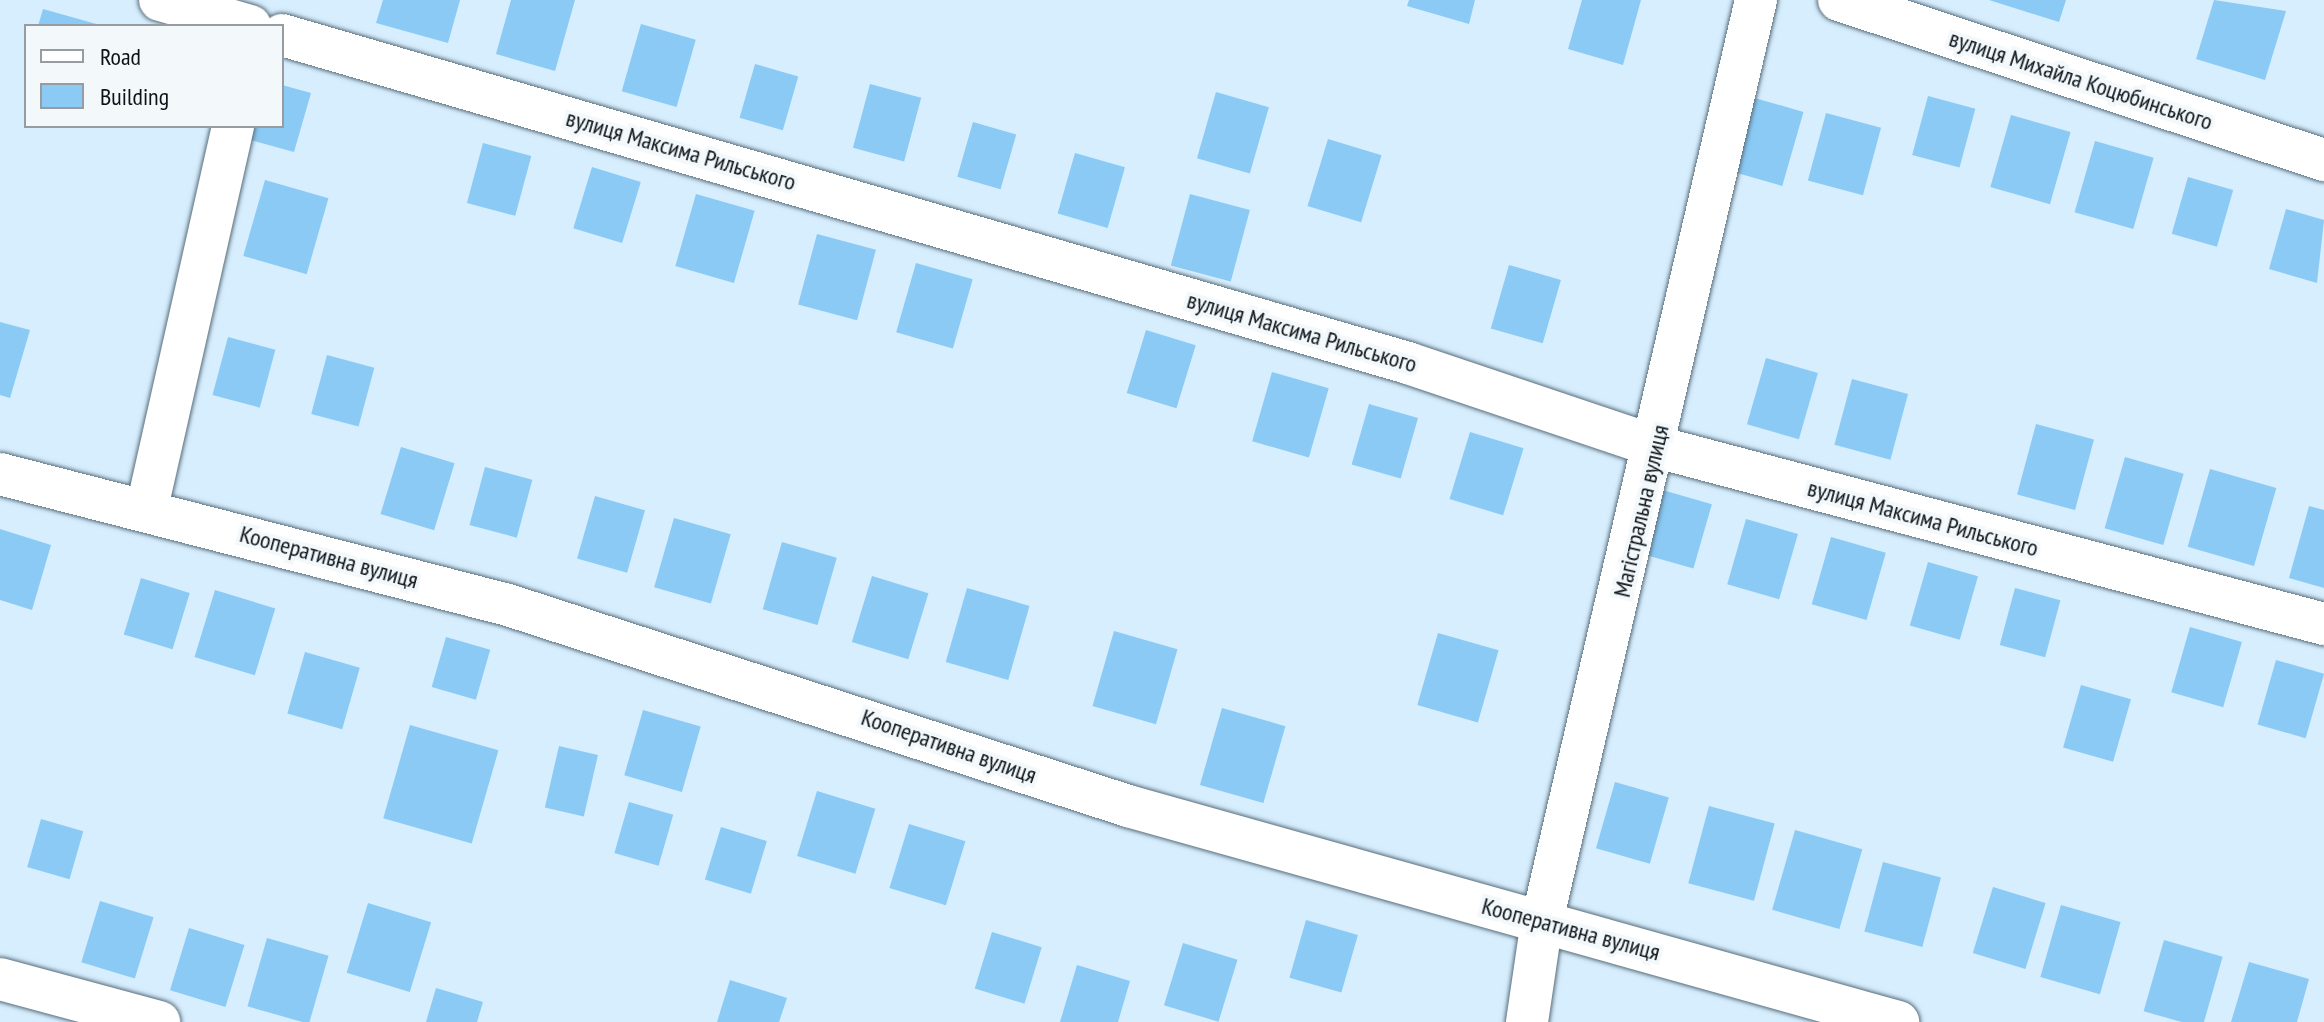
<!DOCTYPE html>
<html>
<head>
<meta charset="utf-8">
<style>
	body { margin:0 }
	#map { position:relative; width:2324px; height:1022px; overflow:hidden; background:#d7eefe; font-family:"PT Sans Narrow",sans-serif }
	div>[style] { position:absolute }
	.building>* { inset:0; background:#8acaf5; transform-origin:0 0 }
	.roads { filter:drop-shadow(0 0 2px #586d7b) drop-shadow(0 0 2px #586d7b) }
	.minor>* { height:42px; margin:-21px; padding:0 21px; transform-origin:21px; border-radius:21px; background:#fff }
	span { translate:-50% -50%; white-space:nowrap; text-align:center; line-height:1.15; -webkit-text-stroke:8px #f3f8fb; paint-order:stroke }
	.street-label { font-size:24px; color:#0b1319 }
	.legend { position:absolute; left:24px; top:24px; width:260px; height:104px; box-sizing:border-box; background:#f3f8fb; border:2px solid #969ca1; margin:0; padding:10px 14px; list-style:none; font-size:24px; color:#0b1319 }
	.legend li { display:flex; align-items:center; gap:16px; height:40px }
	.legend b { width:40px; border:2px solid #969ca1 }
</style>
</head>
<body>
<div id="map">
	<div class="building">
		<div style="clip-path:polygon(383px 0,460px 0,448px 43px,376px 23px)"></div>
		<div style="clip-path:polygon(511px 0,575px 0,555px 71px,496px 54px)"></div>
		<div style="clip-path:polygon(1409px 0,1475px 0,1469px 24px,1407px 6px)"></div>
		<div style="clip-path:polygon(1582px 0,1641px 0,1623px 65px,1568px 49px)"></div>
		<div style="clip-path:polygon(1989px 0,2066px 0,2059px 22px)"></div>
		<div style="clip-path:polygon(2214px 0,2286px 11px,2265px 80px,2196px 59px)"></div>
		<div style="clip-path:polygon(43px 9px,100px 25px,100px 26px,38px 26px)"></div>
		<div style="left:641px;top:24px;width:57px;height:70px;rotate:16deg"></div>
		<div style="left:755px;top:64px;width:45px;height:56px;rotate:16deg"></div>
		<div style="left:870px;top:84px;width:53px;height:66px;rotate:15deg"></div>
		<div style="clip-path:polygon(282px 85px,311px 93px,294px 152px,247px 139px,251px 126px,282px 126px)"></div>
		<div style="left:1216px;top:92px;width:55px;height:69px;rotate:16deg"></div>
		<div style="left:1741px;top:94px;width:65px;height:77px;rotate:16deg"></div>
		<div style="left:1928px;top:96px;width:49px;height:61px;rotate:15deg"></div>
		<div style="left:1826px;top:113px;width:57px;height:70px;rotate:15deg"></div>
		<div style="left:2011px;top:115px;width:62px;height:75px;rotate:16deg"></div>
		<div style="left:973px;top:122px;width:45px;height:57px;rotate:16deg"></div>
		<div style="left:1328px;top:139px;width:56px;height:70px;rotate:17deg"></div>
		<div style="left:2095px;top:141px;width:61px;height:74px;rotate:16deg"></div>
		<div style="left:483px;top:143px;width:50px;height:62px;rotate:15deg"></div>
		<div style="left:1075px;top:153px;width:52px;height:63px;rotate:16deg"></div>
		<div style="left:592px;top:167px;width:51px;height:64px;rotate:17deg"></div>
		<div style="left:2188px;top:177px;width:47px;height:59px;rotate:16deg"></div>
		<div style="left:265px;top:180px;width:66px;height:79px;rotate:16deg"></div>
		<div style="left:696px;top:194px;width:61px;height:75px;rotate:16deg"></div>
		<div style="left:1190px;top:194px;width:62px;height:74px;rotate:15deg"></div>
		<div style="clip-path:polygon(2286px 209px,2324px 220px,2317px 283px,2269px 269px)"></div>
		<div style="left:817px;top:234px;width:61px;height:73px;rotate:15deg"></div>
		<div style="left:916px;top:263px;width:59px;height:72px;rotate:16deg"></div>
		<div style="left:1509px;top:265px;width:54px;height:66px;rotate:16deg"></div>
		<div style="clip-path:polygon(0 322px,30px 330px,10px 398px,0 395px)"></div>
		<div style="left:1146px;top:330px;width:52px;height:66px;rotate:17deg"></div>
		<div style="left:228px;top:337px;width:49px;height:60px;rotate:15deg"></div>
		<div style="left:327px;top:355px;width:49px;height:61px;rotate:15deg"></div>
		<div style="left:1766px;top:358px;width:54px;height:69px;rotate:16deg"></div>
		<div style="left:1272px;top:372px;width:59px;height:72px;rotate:16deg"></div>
		<div style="left:1852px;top:379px;width:58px;height:68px;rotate:15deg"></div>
		<div style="left:1369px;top:404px;width:51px;height:63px;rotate:16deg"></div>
		<div style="left:2036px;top:424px;width:60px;height:73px;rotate:15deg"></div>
		<div style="left:1470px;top:432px;width:56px;height:70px;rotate:17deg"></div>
		<div style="left:401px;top:447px;width:56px;height:70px;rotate:17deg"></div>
		<div style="left:2125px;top:457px;width:61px;height:74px;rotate:16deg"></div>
		<div style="left:485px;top:467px;width:49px;height:60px;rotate:15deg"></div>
		<div style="left:2210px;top:469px;width:69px;height:81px;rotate:16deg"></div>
		<div style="left:1659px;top:489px;width:55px;height:67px;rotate:16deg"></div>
		<div style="left:595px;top:496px;width:52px;height:65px;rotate:16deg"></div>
		<div style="clip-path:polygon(2309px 506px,2324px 510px,2324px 588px,2289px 578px)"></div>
		<div style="left:674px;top:518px;width:59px;height:72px;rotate:16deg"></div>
		<div style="left:1746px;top:519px;width:54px;height:68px;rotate:16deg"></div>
		<div style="clip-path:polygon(0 529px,51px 545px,32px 610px,0 600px)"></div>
		<div style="left:1831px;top:537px;width:57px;height:70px;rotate:16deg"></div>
		<div style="left:782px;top:542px;width:57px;height:70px;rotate:16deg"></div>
		<div style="left:1928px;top:562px;width:52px;height:66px;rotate:16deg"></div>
		<div style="left:872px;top:576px;width:59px;height:69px;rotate:17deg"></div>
		<div style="left:141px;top:578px;width:51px;height:59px;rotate:17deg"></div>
		<div style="left:967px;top:588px;width:65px;height:77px;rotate:16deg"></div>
		<div style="left:2015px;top:588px;width:47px;height:59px;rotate:15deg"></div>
		<div style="left:215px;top:590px;width:63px;height:70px;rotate:17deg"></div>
		<div style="left:2190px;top:627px;width:54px;height:68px;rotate:16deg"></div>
		<div style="left:1114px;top:631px;width:66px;height:78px;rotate:16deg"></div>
		<div style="left:1438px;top:633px;width:63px;height:75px;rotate:16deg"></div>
		<div style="left:446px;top:637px;width:46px;height:52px;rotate:16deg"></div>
		<div style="left:305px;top:652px;width:57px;height:64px;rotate:16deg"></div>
		<div style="left:2276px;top:660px;width:50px;height:67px;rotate:16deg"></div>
		<div style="left:2081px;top:685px;width:52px;height:65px;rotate:16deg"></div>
		<div style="left:1222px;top:708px;width:66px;height:80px;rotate:16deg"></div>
		<div style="left:643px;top:710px;width:60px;height:68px;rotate:16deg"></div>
		<div style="left:410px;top:725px;width:92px;height:97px;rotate:16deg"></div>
		<div style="left:559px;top:746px;width:40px;height:63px;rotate:13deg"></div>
		<div style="left:1615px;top:782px;width:56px;height:69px;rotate:16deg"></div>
		<div style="left:817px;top:791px;width:61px;height:68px;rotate:17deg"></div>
		<div style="left:629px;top:802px;width:46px;height:53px;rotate:16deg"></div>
		<div style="left:1709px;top:806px;width:68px;height:80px;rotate:15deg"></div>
		<div style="left:41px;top:819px;width:44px;height:50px;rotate:16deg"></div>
		<div style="left:909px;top:824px;width:59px;height:67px;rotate:17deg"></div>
		<div style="left:721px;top:827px;width:48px;height:55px;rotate:17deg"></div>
		<div style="left:1795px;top:830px;width:70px;height:83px;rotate:16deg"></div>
		<div style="left:1883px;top:862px;width:60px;height:72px;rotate:15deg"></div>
		<div style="left:1993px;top:887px;width:55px;height:69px;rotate:17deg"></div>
		<div style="left:100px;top:901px;width:56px;height:64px;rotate:17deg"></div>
		<div style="left:368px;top:903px;width:66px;height:73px;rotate:17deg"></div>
		<div style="left:2061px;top:905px;width:62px;height:75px;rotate:16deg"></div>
		<div style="left:1306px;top:920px;width:54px;height:60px;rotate:16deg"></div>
		<div style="left:189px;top:928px;width:58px;height:65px;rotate:17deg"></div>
		<div style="left:992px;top:932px;width:52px;height:59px;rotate:17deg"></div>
		<div style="left:267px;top:938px;width:64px;height:71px;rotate:16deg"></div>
		<div style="left:2164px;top:940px;width:61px;height:74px;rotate:16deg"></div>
		<div style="left:1183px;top:943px;width:57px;height:65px;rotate:17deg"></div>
		<div style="clip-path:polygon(2249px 962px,2309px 979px,2297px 1022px,2231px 1022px)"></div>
		<div style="clip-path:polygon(1077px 965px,1130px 981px,1118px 1022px,1060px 1022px)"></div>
		<div style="clip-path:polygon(730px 980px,787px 998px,779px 1022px,717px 1022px)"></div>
		<div style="clip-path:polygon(436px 988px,483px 1002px,477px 1022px,426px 1022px)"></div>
	</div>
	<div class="roads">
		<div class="minor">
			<div style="left:160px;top:0;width:94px;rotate:16.1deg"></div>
			<div style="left:1839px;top:0;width:511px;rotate:18.26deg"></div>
			<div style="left:282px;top:35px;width:1173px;rotate:16.24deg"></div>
			<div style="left:1408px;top:363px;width:263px;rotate:18.6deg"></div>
			<div style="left:1657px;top:447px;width:690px;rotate:14.86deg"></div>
			<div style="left:0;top:474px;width:525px;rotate:14.46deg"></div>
			<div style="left:508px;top:605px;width:652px;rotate:17.96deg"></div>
			<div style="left:1128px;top:806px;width:800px;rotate:15.67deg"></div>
			<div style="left:147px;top:508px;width:392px;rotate:-77.3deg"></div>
			<div style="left:0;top:979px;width:165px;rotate:15.1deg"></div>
			<div style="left:1527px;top:1022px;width:102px;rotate:-81.6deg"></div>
			<div style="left:1542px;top:921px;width:946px;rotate:-76.92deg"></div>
		</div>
	</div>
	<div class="street-label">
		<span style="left:2081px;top:80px;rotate:18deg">вулиця Михайла Коцюбинського</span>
		<span style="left:681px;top:150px;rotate:16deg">вулиця Максима Рильського</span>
		<span style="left:1302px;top:332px;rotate:16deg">вулиця Максима Рильського</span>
		<span style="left:1641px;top:511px;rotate:-77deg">Магістральна вулиця</span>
		<span style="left:1923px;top:518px;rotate:15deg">вулиця Максима Рильського</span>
		<span style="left:329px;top:557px;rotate:15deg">Кооперативна вулиця</span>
		<span style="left:949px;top:746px;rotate:19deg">Кооперативна вулиця</span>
		<span style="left:1571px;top:929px;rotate:15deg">Кооперативна вулиця</span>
	</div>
	<ul class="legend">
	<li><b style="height:10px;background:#fff"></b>Road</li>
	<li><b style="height:22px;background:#8acaf5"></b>Building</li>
	</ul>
</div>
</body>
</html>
